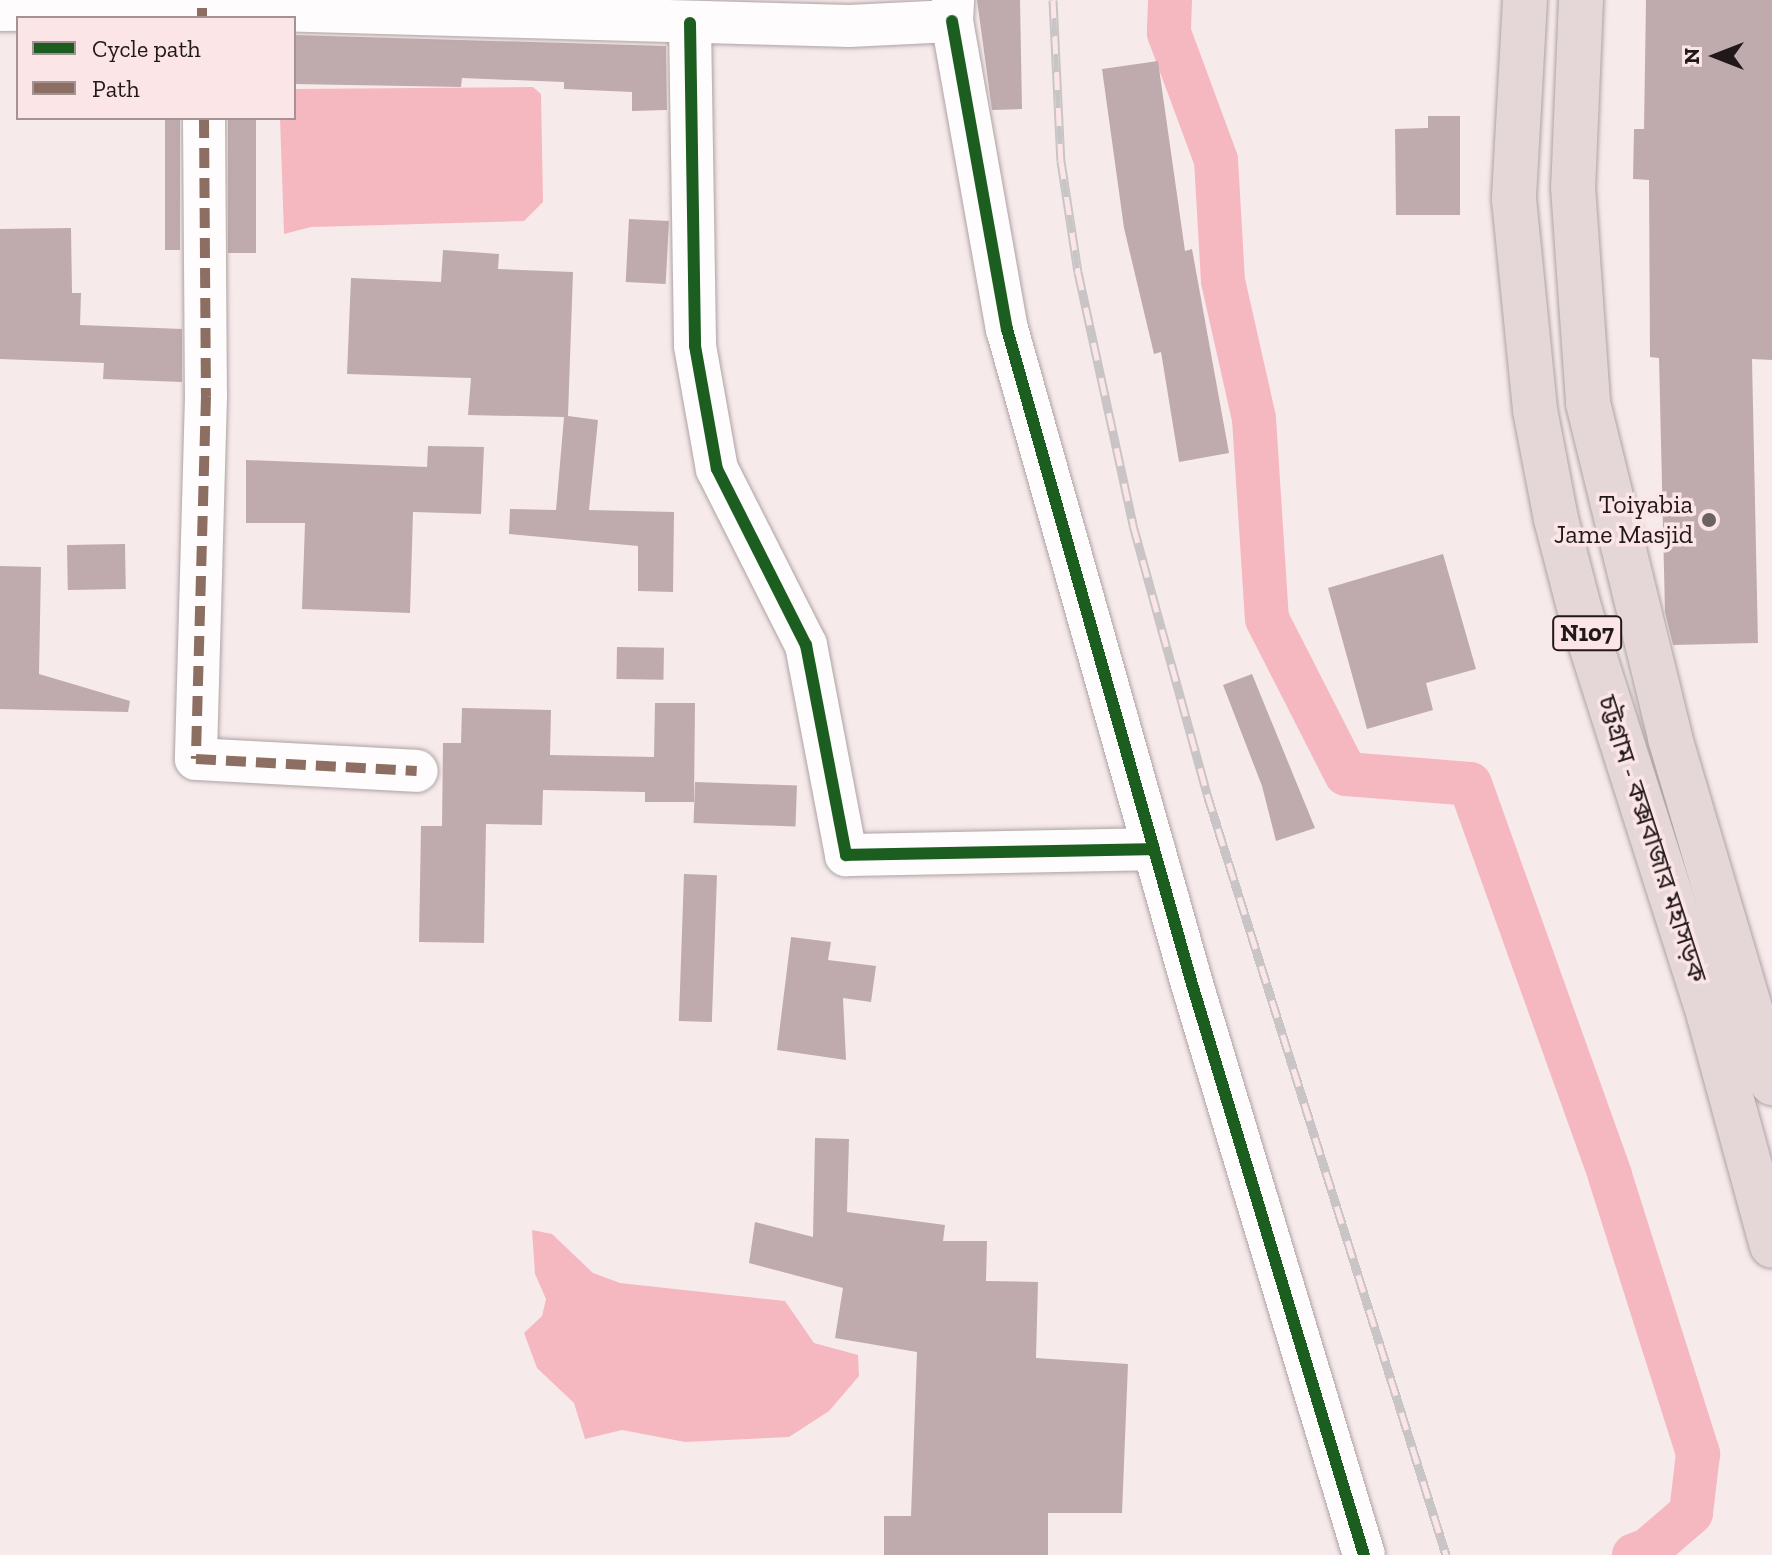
<!DOCTYPE html>
<html>
<head>
<meta charset="utf-8">
<style>
	body { margin:0 }
	#map { position:relative; width:1772px; height:1555px; overflow:hidden; background:#f7eaeb; font-family:"Zilla Slab","Noto Sans Bengali",serif }
	div>[style] { position:absolute }
	.water>* { inset:0; background:#f6b8c0 }
	.canal>* { height:44px; margin:-22px; padding:0 22px; transform-origin:22px; border-radius:22px; background:#f6b8c0 }
	.building>* { inset:0; background:#bfabad; transform-origin:0 0 }
	.roads { filter:drop-shadow(0 0 2px #ada3a4) drop-shadow(0 0 2px #ada3a4) }
	.street>* { height:42px; margin:-21px; padding:0 21px; transform-origin:21px; border-radius:21px; background:#fefcfc }
	.highway>* { height:44px; margin:-22px; padding:0 22px; transform-origin:22px; border-radius:22px; background:#e5d6d8 }
	.rail>* { height:9px; margin-top:-4.5px; transform-origin:0; background:repeating-linear-gradient(90deg,#fce5e7 0 18px,#c9c5c6 0 36px); box-sizing:border-box; border-block:2px solid #c9c5c6 }
	.quiet>* { height:10px; margin-top:-5px; transform-origin:0; background:repeating-linear-gradient(90deg,#8d6e63 0 20px,transparent 0 30px) }
	.cycleway>* { height:12px; margin:-6px; padding:0 6px; transform-origin:6px; border-radius:6px; background:#1b5e20 }
	.dots>* { width:22px; height:22px; translate:-50% -50%; box-sizing:border-box; border:4px solid #fce5e7; border-radius:50% }
	span { translate:-50% -50%; white-space:nowrap; text-align:center; line-height:1.15; -webkit-text-stroke:7px #fce5e7; paint-order:stroke }
	.shield-label span { padding:2px 6px; background:#fce5e7; border:2px solid; border-radius:6px; -webkit-text-stroke-width:0 }
	.shield-label { font-size:24px; color:#201819; font-weight:700 }
	.poi-label { font-size:26px; color:#201819 }
	.right { translate:-100% -50%; text-align:right }
	.street-label { font-size:26px; color:#201819 }
	.legend { position:absolute; left:16px; top:16px; width:280px; height:104px; box-sizing:border-box; background:#fce5e7; border:2px solid #a49395; margin:0; padding:10px 14px; list-style:none; font-size:24px; color:#201819 }
	.legend li { display:flex; align-items:center; gap:16px; height:40px }
	.legend b { width:40px; border:2px solid #a49395 }
	.north { position:absolute; left:1676px; top:16px; width:80px; height:80px; -webkit-text-stroke:6px #fce5e7; paint-order:stroke; rotate:270deg; font-size:22px; font-weight:700; line-height:32px; text-align:center; color:#201819 }
	.north::after { content:''; display:block; margin:auto; width:28px; height:36px; background:#201819; clip-path:polygon(50% 0,100% 100%,50% 72%,0 100%) }
</style>
</head>
<body>
<div id="map">
	<div class="water">
		<div style="clip-path:polygon(533px 87px,541px 94px,543px 202px,524px 221px,311px 227px,284px 234px,280px 118px,294px 118px,294px 89px)"></div>
		<div style="clip-path:polygon(532px 1230px,552px 1234px,593px 1273px,620px 1283px,785px 1301px,814px 1343px,858px 1355px,859px 1376px,829px 1411px,789px 1437px,685px 1442px,622px 1430px,585px 1439px,574px 1403px,537px 1368px,524px 1333px,542px 1316px,546px 1299px,535px 1274px)"></div>
	</div>
	<div class="canal">
		<div style="left:1170px;top:0;width:33px;rotate:92deg"></div>
		<div style="left:1169px;top:33px;width:135px;rotate:69.7deg"></div>
		<div style="left:1216px;top:160px;width:121px;rotate:86.7deg"></div>
		<div style="left:1223px;top:281px;width:141px;rotate:77.3deg"></div>
		<div style="left:1254px;top:419px;width:200px;rotate:86.3deg"></div>
		<div style="left:1267px;top:619px;width:174px;rotate:63deg"></div>
		<div style="left:1346px;top:774px;width:124px;rotate:4.6deg"></div>
		<div style="left:1470px;top:784px;width:416px;rotate:70.3deg"></div>
		<div style="left:1610px;top:1176px;width:292px;rotate:72.4deg"></div>
		<div style="left:1698px;top:1454px;width:59px;rotate:96.8deg"></div>
		<div style="left:1691px;top:1513px;width:57px;rotate:139.3deg"></div>
		<div style="left:1648px;top:1550px;width:15px;rotate:160deg"></div>
	</div>
	<div class="building">
		<div style="clip-path:polygon(977px 0,1020px 0,1022px 109px,992px 110px)"></div>
		<div style="clip-path:polygon(1646px 0,1772px 0,1772px 360px,1752px 359px,1758px 643px,1673px 645px,1665px 612px,1659px 358px,1650px 357px,1649px 180px,1633px 179px,1634px 129px,1644px 129px)"></div>
		<div style="clip-path:polygon(294px 35px,666px 46px,667px 110px,632px 111px,632px 92px,564px 89px,564px 82px,462px 78px,461px 87px,294px 84px)"></div>
		<div style="clip-path:polygon(1158px 61px,1185px 251px,1192px 249px,1229px 453px,1179px 462px,1161px 352px,1154px 354px,1124px 228px,1102px 69px)"></div>
		<div style="clip-path:polygon(1428px 116px,1460px 116px,1460px 215px,1396px 215px,1395px 129px,1428px 128px)"></div>
		<div style="left:165px;top:118px;width:15px;height:132px"></div>
		<div style="left:228px;top:118px;width:28px;height:135px"></div>
		<div style="left:629px;top:219px;width:40px;height:63px;rotate:3deg"></div>
		<div style="clip-path:polygon(71px 228px,72px 293px,81px 293px,80px 325px,182px 329px,182px 382px,103px 379px,104px 363px,0 359px,0 229px)"></div>
		<div style="clip-path:polygon(443px 250px,499px 254px,498px 269px,573px 272px,568px 416px,598px 420px,589px 510px,674px 512px,673px 592px,638px 591px,638px 546px,509px 534px,510px 509px,556px 510px,564px 417px,468px 415px,471px 378px,347px 374px,351px 278px,441px 282px)"></div>
		<div style="clip-path:polygon(428px 446px,484px 447px,481px 514px,413px 512px,410px 613px,302px 609px,305px 523px,246px 523px,246px 460px,427px 467px)"></div>
		<div style="left:125px;top:544px;width:45px;height:58px;rotate:89deg"></div>
		<div style="clip-path:polygon(1443px 554px,1476px 669px,1426px 683px,1433px 710px,1367px 729px,1328px 588px)"></div>
		<div style="clip-path:polygon(0 566px,41px 567px,39px 674px,130px 701px,128px 712px,0 709px)"></div>
		<div style="left:617px;top:647px;width:47px;height:32px;rotate:1deg"></div>
		<div style="clip-path:polygon(1252px 674px,1315px 828px,1276px 841px,1262px 786px,1223px 685px)"></div>
		<div style="clip-path:polygon(655px 703px,695px 703px,694px 802px,645px 802px,645px 792px,543px 790px,542px 825px,486px 824px,484px 943px,419px 942px,421px 826px,442px 826px,443px 743px,461px 743px,462px 708px,551px 710px,550px 755px,654px 757px)"></div>
		<div style="left:695px;top:782px;width:102px;height:41px;rotate:2deg"></div>
		<div style="left:684px;top:874px;width:33px;height:147px;rotate:2deg"></div>
		<div style="clip-path:polygon(791px 937px,831px 942px,828px 960px,876px 966px,871px 1002px,843px 998px,846px 1060px,777px 1050px)"></div>
		<div style="clip-path:polygon(815px 1138px,849px 1139px,847px 1212px,945px 1225px,943px 1241px,987px 1241px,986px 1281px,1038px 1282px,1036px 1358px,1128px 1364px,1122px 1513px,1048px 1513px,1048px 1555px,884px 1555px,884px 1516px,911px 1516px,917px 1352px,835px 1338px,843px 1288px,749px 1263px,755px 1222px,813px 1237px)"></div>
	</div>
	<div class="roads">
		<div class="street">
			<div style="left:0;top:10px;width:202px;rotate:-0.6deg"></div>
			<div style="left:202px;top:8px;width:647px;rotate:1.59deg"></div>
			<div style="left:849px;top:26px;width:103px;rotate:-2.8deg"></div>
			<div style="left:952px;top:21px;width:21px;rotate:-87deg"></div>
			<div style="left:952px;top:21px;width:313px;rotate:79.9deg"></div>
			<div style="left:1007px;top:329px;width:681px;rotate:74.23deg"></div>
			<div style="left:1192px;top:984px;width:596px;rotate:73.24deg"></div>
			<div style="left:690px;top:23px;width:323px;rotate:89.1deg"></div>
			<div style="left:695px;top:346px;width:125px;rotate:79.9deg"></div>
			<div style="left:717px;top:469px;width:197px;rotate:63.2deg"></div>
			<div style="left:806px;top:645px;width:214px;rotate:79.2deg"></div>
			<div style="left:846px;top:855px;width:308px;rotate:-1.1deg"></div>
			<div style="left:204px;top:118px;width:278px;rotate:89.6deg"></div>
			<div style="left:206px;top:396px;width:363px;rotate:91.6deg"></div>
			<div style="left:196px;top:759px;width:221px;rotate:3.1deg"></div>
		</div>
		<div class="highway">
			<div style="left:1525px;top:0;width:199px;rotate:93.2deg"></div>
			<div style="left:1514px;top:199px;width:212px;rotate:84.3deg"></div>
			<div style="left:1535px;top:410px;width:111px;rotate:79.1deg"></div>
			<div style="left:1556px;top:519px;width:95px;rotate:75.4deg"></div>
			<div style="left:1580px;top:611px;width:425px;rotate:72.3deg"></div>
			<div style="left:1709px;top:1016px;width:238px;rotate:74.7deg"></div>
			<div style="left:1581px;top:0;width:187px;rotate:92.4deg"></div>
			<div style="left:1573px;top:187px;width:217px;rotate:86deg"></div>
			<div style="left:1588px;top:403px;width:345px;rotate:76.2deg"></div>
			<div style="left:1670px;top:738px;width:360px;rotate:73.5deg"></div>
		</div>
	</div>
	<div class="rail">
		<div style="left:1053px;top:0;width:161px;rotate:87.2deg"></div>
		<div style="left:1061px;top:161px;width:112px;rotate:81.3deg"></div>
		<div style="left:1078px;top:272px;width:259px;rotate:77.7deg"></div>
		<div style="left:1133px;top:525px;width:279px;rotate:74.6deg"></div>
		<div style="left:1207px;top:794px;width:798px;rotate:72.56deg"></div>
	</div>
	<div class="quiet">
		<div style="left:202px;top:8px;width:10px;rotate:90deg"></div>
		<div style="left:204px;top:118px;width:278px;rotate:89.6deg"></div>
		<div style="left:206px;top:396px;width:363px;rotate:91.6deg"></div>
		<div style="left:196px;top:759px;width:221px;rotate:3.1deg"></div>
	</div>
	<div class="cycleway">
		<div style="left:952px;top:21px;width:313px;rotate:79.9deg"></div>
		<div style="left:1007px;top:329px;width:681px;rotate:74.23deg"></div>
		<div style="left:1192px;top:984px;width:596px;rotate:73.24deg"></div>
		<div style="left:690px;top:23px;width:323px;rotate:89.1deg"></div>
		<div style="left:695px;top:346px;width:125px;rotate:79.9deg"></div>
		<div style="left:717px;top:469px;width:197px;rotate:63.2deg"></div>
		<div style="left:806px;top:645px;width:214px;rotate:79.2deg"></div>
		<div style="left:846px;top:855px;width:308px;rotate:-1.1deg"></div>
	</div>
	<div class="dots">
		<div style="left:1709px;top:520px;background:#6b6262"></div>
	</div>
	<div class="shield-label">
		<span style="left:1587px;top:633px">N107</span>
	</div>
	<div class="poi-label">
		<span class="right" style="left:1693px;top:520px">Toiyabia<br>Jame Masjid</span>
	</div>
	<div class="street-label">
		<span style="left:1652px;top:839px;rotate:72deg">চট্টগ্রাম - কক্সবাজার মহাসড়ক</span>
	</div>
	<ul class="legend">
	<li><b style="height:10px;background:#1b5e20"></b>Cycle path</li>
	<li><b style="height:10px;background:#8d6e63"></b>Path</li>
	</ul>
	<div class="north">N</div>
</div>
</body>
</html>
